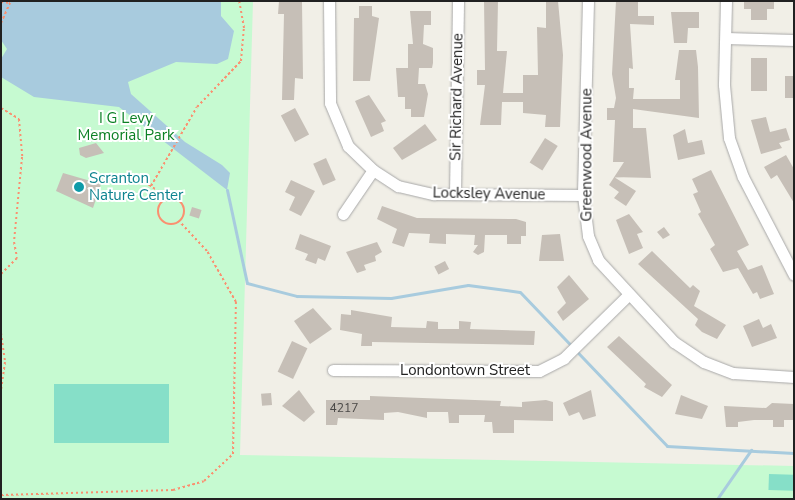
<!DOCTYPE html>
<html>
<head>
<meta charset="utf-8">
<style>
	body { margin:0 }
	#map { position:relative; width:795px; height:500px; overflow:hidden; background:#f1efe7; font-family:"Nunito Sans",sans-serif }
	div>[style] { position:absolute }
	.park>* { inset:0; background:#c6fad1 }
	.pitch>* { inset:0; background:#86dfc8; transform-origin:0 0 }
	.water>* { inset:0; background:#a8cbde }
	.stream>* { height:3px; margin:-1.5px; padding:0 1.5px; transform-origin:1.5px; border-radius:1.5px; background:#a8cbde }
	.building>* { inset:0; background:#c6bfb7; transform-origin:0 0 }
	.path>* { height:2px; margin-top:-1px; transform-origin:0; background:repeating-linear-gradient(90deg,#fa9070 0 2.5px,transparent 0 5px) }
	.path>.ring { margin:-1px; padding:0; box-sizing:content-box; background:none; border:2px solid #fa9070; border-radius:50% }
	.roads { filter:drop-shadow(0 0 1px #a8a8a8) drop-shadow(0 0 1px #a8a8a8) }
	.minor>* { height:11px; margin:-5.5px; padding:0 5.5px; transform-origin:5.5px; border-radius:5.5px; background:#fff }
	.dots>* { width:14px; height:14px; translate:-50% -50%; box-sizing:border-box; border:2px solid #fff; border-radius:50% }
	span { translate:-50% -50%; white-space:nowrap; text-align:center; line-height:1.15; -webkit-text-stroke:4px #fff; paint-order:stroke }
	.number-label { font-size:12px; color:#4a4846 }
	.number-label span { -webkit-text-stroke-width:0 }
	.street-label { font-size:15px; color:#212121 }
	.park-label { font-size:15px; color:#0c8125 }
	.culture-label { font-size:15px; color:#0d838f }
	.left { translate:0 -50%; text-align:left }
	.frame { position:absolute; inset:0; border:2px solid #212121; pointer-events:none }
</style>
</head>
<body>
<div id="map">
	<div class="park">
		<div style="clip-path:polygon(1px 1px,253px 1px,240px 455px,794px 466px,794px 499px,1px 499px)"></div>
	</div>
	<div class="pitch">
		<div style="left:54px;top:384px;width:115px;height:59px"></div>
		<div style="left:769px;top:474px;width:25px;height:16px;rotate:2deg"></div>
	</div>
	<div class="water">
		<div style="clip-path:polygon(1px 1px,221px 1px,221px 16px,234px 31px,228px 59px,217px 64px,176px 62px,128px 82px,131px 94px,185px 142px,222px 165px,230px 173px,227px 190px,119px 107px,34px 97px,1px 77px,1px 59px,7px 49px,1px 40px)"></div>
	</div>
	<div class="stream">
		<div style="left:227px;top:190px;width:95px;rotate:77.9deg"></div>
		<div style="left:247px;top:283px;width:52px;rotate:14.6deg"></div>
		<div style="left:297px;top:296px;width:94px;rotate:1.2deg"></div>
		<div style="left:391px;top:298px;width:78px;rotate:-9.6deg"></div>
		<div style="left:468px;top:285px;width:52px;rotate:7.7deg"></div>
		<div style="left:520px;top:292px;width:213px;rotate:46.3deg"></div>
		<div style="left:667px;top:446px;width:127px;rotate:3.2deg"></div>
		<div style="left:717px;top:499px;width:60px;rotate:-55.2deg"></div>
	</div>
	<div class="building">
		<div style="clip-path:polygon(279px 1px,302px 1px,303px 79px,295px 78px,294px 100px,282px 100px,284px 14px,278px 14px)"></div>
		<div style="clip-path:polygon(484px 1px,498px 1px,497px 51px,507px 51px,503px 93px,523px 93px,523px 75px,538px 75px,537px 27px,546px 28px,546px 1px,558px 1px,563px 55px,560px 127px,545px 127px,546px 115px,523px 113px,523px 102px,502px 102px,501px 125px,480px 125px,485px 85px,477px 85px,477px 70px,485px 70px)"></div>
		<div style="clip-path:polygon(616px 1px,638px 1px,638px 16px,654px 16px,654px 25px,630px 24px,633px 69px,629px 68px,629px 88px,634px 88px,633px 99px,680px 99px,680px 80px,675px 80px,679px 50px,696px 50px,698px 67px,699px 118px,633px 109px,633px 128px,646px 128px,651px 178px,614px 177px,636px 191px,626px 206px,614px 198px,619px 192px,609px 185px,624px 162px,613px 162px,615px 120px,607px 120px,607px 108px,614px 108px,616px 98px,612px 74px)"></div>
		<div style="clip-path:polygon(744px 1px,774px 1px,774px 9px,767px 9px,767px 20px,751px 20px,751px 9px,744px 9px)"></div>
		<div style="clip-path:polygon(359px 6px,372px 6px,372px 16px,379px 18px,370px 81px,353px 81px,354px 18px,359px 18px)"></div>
		<div style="clip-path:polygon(410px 11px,431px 11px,431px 25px,424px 25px,423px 44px,433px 48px,433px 63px,432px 68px,419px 68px,418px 84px,425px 84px,428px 94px,424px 117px,411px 117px,411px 109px,405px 109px,405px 97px,398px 97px,396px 68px,408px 68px,408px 44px,413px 44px)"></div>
		<div style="clip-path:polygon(671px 12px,699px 12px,699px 28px,688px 28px,687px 43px,674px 43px)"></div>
		<div style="left:751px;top:58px;width:16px;height:33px"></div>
		<div style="left:785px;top:76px;width:9px;height:22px"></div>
		<div style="clip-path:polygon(369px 95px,386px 121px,381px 123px,384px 131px,371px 137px,355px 101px)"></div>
		<div style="left:295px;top:108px;width:30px;height:16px;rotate:62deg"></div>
		<div style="clip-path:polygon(766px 117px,770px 132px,786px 128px,790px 140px,779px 143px,782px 148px,761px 154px,751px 120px)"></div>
		<div style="clip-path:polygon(425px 124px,437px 140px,402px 160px,393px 148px)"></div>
		<div style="clip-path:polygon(685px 129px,688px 143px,702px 140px,705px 154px,678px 160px,673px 135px)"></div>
		<div style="left:545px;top:138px;width:15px;height:29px;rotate:32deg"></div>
		<div style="clip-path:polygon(96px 143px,104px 153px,86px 158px,80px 155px,79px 148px)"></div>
		<div style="clip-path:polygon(786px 155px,794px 169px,794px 203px,777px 175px,771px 179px,764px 167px)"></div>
		<div style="left:326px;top:158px;width:24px;height:14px;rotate:66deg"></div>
		<div style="clip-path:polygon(711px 170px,749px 245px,737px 251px,748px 270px,762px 265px,774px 294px,760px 299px,757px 292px,753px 294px,738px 268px,723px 272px,710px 249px,715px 245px,698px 214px,701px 212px,693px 194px,698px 192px,692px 179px)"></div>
		<div style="clip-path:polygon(63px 173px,101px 184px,93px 208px,56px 191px)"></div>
		<div style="clip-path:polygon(291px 180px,315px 191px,301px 216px,289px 210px,295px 197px,285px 192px)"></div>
		<div style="clip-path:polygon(382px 206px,417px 218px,516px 219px,526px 222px,526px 236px,521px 236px,521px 244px,507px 244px,507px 235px,485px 235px,484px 252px,478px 255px,473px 252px,478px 245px,474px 245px,475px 235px,446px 234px,446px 244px,429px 243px,430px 234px,409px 233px,404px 247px,392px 243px,397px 229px,377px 219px)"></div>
		<div style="left:192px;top:207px;width:10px;height:9px;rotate:17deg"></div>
		<div style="clip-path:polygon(629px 214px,643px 232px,637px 234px,643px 248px,629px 254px,616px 220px)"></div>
		<div style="clip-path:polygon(664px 227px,670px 235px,663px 239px,657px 232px)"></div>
		<div style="clip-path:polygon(300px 234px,331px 246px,325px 261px,318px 258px,316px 264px,305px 260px,308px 254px,295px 249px)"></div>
		<div style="clip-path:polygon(560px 234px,564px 261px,539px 261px,542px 235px)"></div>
		<div style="clip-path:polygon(377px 242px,382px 252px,375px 256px,376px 261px,364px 265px,366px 270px,357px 273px,346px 252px)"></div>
		<div style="clip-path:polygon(652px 251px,690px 288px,693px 285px,700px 291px,694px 306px,726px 325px,717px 339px,702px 332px,695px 325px,698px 319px,638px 264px)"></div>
		<div style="left:445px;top:261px;width:9px;height:12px;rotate:63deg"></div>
		<div style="clip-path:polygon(569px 275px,589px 299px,563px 321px,557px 312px,566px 303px,557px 287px)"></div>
		<div style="clip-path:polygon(313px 308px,332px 329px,310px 344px,294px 321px)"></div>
		<div style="clip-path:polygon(351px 310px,392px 317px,391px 327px,426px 328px,427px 321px,438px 322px,438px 329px,459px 329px,459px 321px,471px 322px,470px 329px,535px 331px,534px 345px,372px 342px,372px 346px,361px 346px,362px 334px,340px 330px,341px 314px,351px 315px)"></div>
		<div style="clip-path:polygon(759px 319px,763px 328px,771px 324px,777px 338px,752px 347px,743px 326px)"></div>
		<div style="clip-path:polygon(619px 336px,672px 385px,662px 397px,644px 387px,646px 384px,607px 347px)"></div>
		<div style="left:292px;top:341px;width:17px;height:34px;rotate:25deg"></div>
		<div style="clip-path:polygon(299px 390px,315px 412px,304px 422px,282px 406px)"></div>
		<div style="clip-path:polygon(591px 390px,596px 416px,583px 420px,579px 412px,569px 416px,563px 403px)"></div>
		<div style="left:271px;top:393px;width:12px;height:10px;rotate:85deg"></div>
		<div style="clip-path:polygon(681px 395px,708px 406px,702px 419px,675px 414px)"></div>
		<div style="clip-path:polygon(370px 396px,501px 401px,500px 406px,522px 407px,522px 402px,546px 400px,553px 402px,553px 421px,514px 420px,514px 433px,493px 433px,492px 422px,484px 422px,485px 415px,459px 415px,459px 423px,449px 423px,448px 412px,427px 412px,427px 418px,398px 412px,384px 413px,384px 420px,338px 418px,337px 425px,326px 425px,326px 400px,370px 400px)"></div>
		<div style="clip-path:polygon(772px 403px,794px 404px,794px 420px,784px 420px,784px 427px,773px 427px,773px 420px,754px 420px,738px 422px,738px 427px,726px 427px,724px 406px,766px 408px)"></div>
	</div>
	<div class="path">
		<div style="left:1px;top:2px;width:10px;rotate:6deg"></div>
		<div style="left:1px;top:23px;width:24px;rotate:-66deg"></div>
		<div style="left:1px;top:108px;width:21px;rotate:31deg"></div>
		<div style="left:19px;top:119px;width:38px;rotate:85deg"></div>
		<div style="left:22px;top:157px;width:85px;rotate:95.4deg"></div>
		<div style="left:14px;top:242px;width:16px;rotate:79deg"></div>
		<div style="left:17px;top:258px;width:23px;rotate:135deg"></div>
		<div style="left:128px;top:171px;width:49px;rotate:33.4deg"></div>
		<div style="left:151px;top:186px;width:91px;rotate:-59.8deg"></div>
		<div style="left:197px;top:107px;width:64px;rotate:-46.3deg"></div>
		<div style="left:241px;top:61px;width:33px;rotate:-85deg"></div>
		<div style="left:244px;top:28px;width:27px;rotate:-100deg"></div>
		<div class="ring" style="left:158px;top:198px;width:24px;height:24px"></div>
		<div style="left:1px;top:333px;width:29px;rotate:82deg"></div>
		<div style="left:5px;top:362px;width:29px;rotate:98deg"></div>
		<div style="left:1px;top:495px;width:172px;rotate:-1.7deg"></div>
		<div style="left:173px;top:490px;width:32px;rotate:-16deg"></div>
		<div style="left:204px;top:481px;width:40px;rotate:-43deg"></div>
		<div style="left:233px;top:454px;width:152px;rotate:-88.9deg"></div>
		<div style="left:236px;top:302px;width:59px;rotate:-119.6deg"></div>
		<div style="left:207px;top:251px;width:41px;rotate:-133deg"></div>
	</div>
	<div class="roads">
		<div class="minor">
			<div style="left:329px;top:1px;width:102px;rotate:89.4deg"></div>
			<div style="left:330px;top:103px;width:47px;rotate:67.3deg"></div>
			<div style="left:348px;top:146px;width:35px;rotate:44deg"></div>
			<div style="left:373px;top:170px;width:30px;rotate:33deg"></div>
			<div style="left:398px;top:186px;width:37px;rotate:13deg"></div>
			<div style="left:434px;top:194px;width:149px;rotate:0.4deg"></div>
			<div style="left:588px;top:1px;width:194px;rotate:91.5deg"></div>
			<div style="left:583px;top:195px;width:41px;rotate:83deg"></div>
			<div style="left:588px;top:236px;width:26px;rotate:67deg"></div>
			<div style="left:598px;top:260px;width:112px;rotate:47.2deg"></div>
			<div style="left:674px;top:342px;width:36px;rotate:34deg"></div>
			<div style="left:704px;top:362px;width:31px;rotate:21deg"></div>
			<div style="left:733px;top:373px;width:61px;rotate:3.8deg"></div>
			<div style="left:726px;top:1px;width:84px;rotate:91.4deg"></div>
			<div style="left:724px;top:85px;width:53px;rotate:84.6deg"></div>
			<div style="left:729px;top:138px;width:41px;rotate:70.3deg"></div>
			<div style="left:743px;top:177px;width:110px;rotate:62.5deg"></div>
			<div style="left:726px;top:38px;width:68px;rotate:1.7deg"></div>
			<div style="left:455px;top:194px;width:193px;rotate:-89.1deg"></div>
			<div style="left:343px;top:214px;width:53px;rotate:-55.7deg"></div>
			<div style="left:333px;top:370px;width:206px;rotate:0.3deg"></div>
			<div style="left:539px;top:371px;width:28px;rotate:-27deg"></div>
			<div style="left:564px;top:358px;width:90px;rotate:-44.5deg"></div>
		</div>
	</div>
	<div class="dots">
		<div style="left:79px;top:187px;background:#0f9aa8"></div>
	</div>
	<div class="number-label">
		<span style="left:344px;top:409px">4217</span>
	</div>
	<div class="street-label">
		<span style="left:457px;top:97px;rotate:-89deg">Sir Richard Avenue</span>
		<span style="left:587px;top:155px;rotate:-90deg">Greenwood Avenue</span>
		<span style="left:489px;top:194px;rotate:1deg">Locksley Avenue</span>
		<span style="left:465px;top:371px">Londontown Street</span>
	</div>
	<div class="park-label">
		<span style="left:126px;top:127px">I G Levy<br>Memorial Park</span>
	</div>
	<div class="culture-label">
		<span class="left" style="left:89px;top:187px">Scranton<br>Nature Center</span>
	</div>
	<div class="frame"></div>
</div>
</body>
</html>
